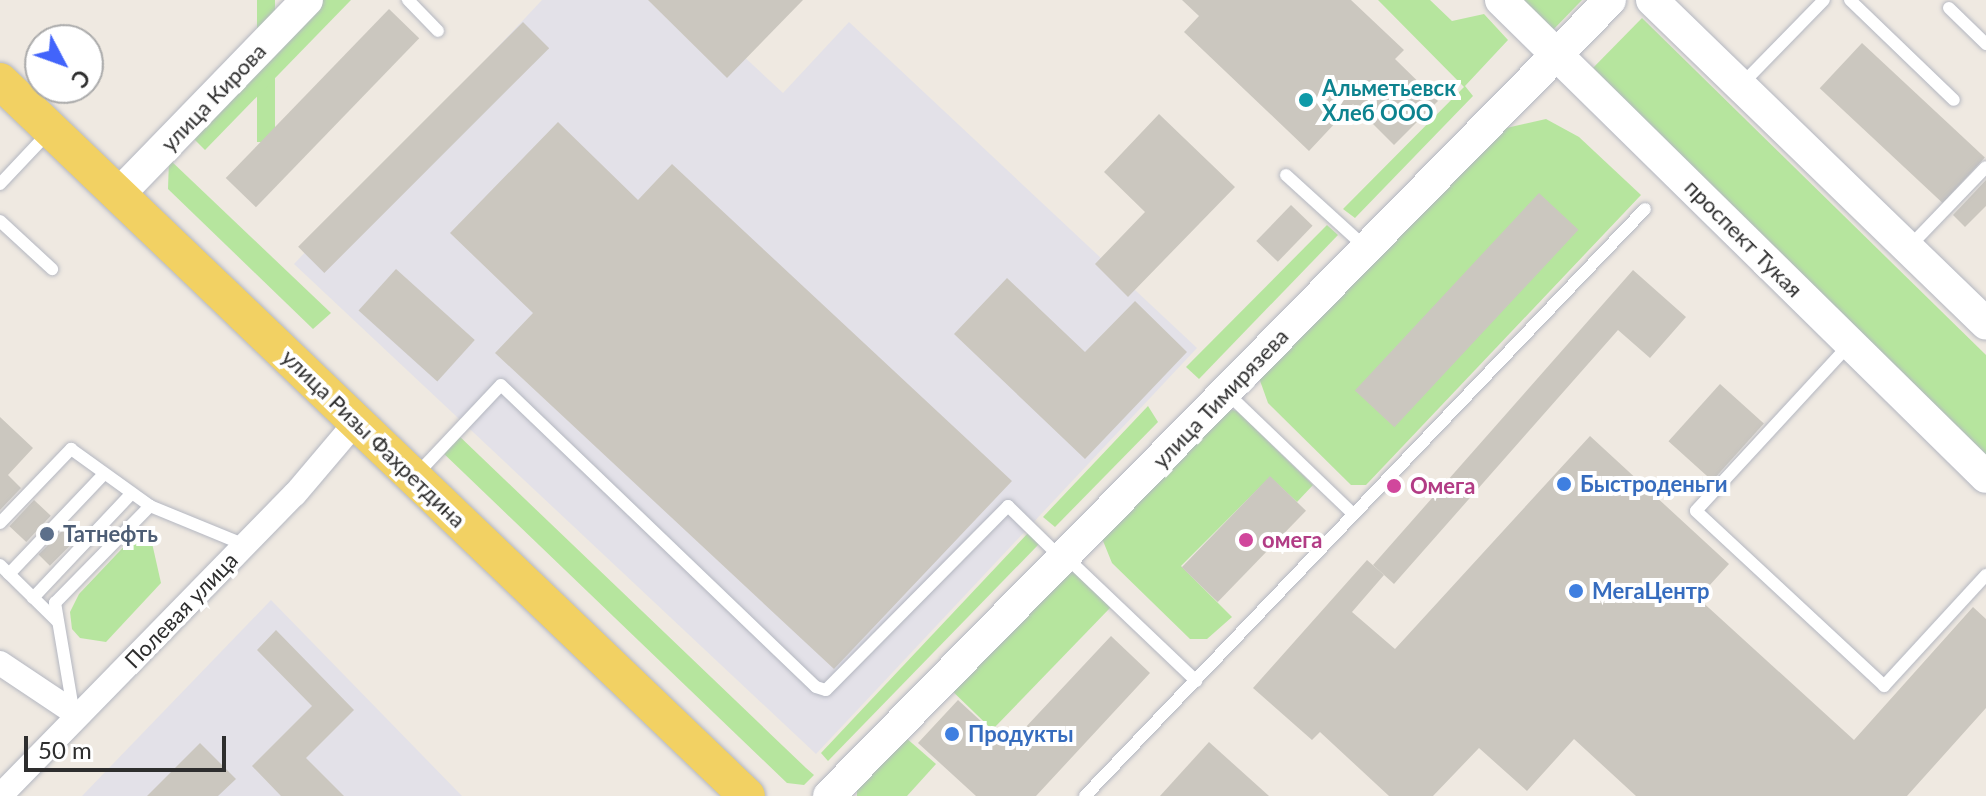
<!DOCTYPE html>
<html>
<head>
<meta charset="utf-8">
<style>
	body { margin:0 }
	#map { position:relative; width:1986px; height:796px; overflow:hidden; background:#efe9e1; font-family:Lato,sans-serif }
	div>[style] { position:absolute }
	.industrial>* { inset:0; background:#e3e1e8 }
	.green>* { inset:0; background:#b6e59e; transform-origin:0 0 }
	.building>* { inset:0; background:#cbc7bf; transform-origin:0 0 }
	.roads { filter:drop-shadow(0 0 2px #b4b7c1) drop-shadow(0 0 2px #b4b7c1) }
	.lane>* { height:12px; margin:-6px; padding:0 6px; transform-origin:6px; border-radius:6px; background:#fff }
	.street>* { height:24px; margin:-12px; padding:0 12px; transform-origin:12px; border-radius:12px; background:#fff }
	.secondary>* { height:32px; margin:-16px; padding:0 16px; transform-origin:16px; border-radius:16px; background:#fff }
	.primary>* { height:36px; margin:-18px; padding:0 18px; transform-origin:18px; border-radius:18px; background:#f2d163 }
	.dots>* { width:22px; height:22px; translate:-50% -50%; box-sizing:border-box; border:4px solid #fff; border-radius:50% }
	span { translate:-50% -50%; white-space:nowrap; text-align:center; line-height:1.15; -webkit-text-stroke:8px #fff; paint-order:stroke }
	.culture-label { font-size:22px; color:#0d838f; font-weight:700 }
	.left { translate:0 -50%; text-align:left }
	.street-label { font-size:22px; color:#2e2e2e }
	.shop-label { font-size:22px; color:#366cbe; font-weight:700 }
	.hotel-label { font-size:22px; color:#b23c85; font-weight:700 }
	.service-label { font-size:22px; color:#4e5e75; font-weight:700 }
	.north { position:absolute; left:24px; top:24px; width:80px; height:80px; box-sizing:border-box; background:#fff; border:2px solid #ababab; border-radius:50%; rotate:131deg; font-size:22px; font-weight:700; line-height:32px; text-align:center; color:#2e2e2e }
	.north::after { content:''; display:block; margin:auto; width:28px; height:36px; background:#4264fb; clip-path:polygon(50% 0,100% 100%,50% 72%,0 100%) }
	.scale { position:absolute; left:24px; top:736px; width:202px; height:36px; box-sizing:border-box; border:4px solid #2e2e2e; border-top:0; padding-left:10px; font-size:24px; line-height:28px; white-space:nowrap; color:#2e2e2e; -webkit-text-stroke:6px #fff; paint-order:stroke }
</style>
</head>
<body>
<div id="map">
	<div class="industrial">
		<div style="clip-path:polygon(542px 0,683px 0,783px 93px,849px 22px,1197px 348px,816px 754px,294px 264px)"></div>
		<div style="clip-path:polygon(271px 600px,462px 796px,82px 796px)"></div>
	</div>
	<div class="green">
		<div style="left:257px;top:0;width:18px;height:142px"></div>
		<div style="clip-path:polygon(307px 0,351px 0,205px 150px,183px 128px)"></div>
		<div style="clip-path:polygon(1378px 0,1430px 0,1452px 21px,1484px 14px,1508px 40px,1465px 86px,1473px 96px,1355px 218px,1343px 209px,1464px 87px)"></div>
		<div style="clip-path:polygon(1520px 0,1582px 0,1552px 31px)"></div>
		<div style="clip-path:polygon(1642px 18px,1986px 355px,1986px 462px,1588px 73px)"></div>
		<div style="clip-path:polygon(1546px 119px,1579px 137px,1641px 195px,1366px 485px,1351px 485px,1268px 403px,1258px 375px,1493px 131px)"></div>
		<div style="clip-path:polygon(169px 159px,331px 313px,313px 329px,168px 189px)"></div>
		<div style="clip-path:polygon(1327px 225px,1338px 235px,1199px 379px,1186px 367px)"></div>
		<div style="clip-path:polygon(1148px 406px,1158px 422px,1055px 527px,1043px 517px)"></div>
		<div style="clip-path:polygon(1225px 408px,1237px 411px,1313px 485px,1297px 502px,1270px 477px,1181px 566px,1232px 617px,1207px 639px,1190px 639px,1112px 563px,1101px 536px)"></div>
		<div style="clip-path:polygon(456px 433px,806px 768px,814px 775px,804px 785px,787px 783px,440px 450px)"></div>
		<div style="clip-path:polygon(1029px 532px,1039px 544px,828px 761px,821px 753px)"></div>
		<div style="clip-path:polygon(133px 537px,152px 543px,161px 583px,106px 642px,80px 638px,72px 629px,70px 612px,79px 594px)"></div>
		<div style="left:1075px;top:565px;width:55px;height:176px;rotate:44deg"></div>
		<div style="clip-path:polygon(905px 737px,936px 764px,907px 796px,857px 796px,857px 787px)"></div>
	</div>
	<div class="building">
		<div style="clip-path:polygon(648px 0,803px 0,727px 78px)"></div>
		<div style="clip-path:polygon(1182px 0,1351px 0,1404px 50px,1395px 59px,1438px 101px,1394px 145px,1353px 104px,1309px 151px,1184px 32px,1199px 16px)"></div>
		<div style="left:389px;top:9px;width:42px;height:235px;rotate:44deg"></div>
		<div style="left:523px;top:22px;width:37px;height:318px;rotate:45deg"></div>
		<div style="left:1862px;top:43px;width:168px;height:62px;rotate:43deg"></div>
		<div style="clip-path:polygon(1159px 114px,1235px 187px,1128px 297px,1095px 264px,1145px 212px,1104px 172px)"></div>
		<div style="clip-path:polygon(558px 122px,638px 200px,672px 164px,1012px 481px,834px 669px,495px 353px,533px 313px,450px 233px)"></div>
		<div style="clip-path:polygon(1986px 180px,1986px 206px,1965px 227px,1953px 215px)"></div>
		<div style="left:1539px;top:193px;width:54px;height:270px;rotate:43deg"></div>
		<div style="left:1291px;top:205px;width:30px;height:50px;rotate:44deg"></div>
		<div style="left:396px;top:269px;width:106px;height:56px;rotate:42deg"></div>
		<div style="clip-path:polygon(1633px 270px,1686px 317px,1650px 358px,1618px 330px,1394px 584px,1373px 565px)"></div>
		<div style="clip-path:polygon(1007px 278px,1085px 352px,1135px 301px,1187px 352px,1085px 459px,954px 334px)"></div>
		<div style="left:1720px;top:384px;width:59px;height:77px;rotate:42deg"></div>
		<div style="clip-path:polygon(0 417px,33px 448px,8px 475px,21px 488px,0 510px)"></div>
		<div style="clip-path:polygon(1590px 436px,1729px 564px,1698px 598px,1854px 740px,1973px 607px,1986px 619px,1986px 708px,1907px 796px,1636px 796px,1574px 739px,1527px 791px,1479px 748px,1433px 796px,1389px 796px,1320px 732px,1312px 740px,1253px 688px,1367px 560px,1384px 575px,1352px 612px,1395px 649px)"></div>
		<div style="left:1270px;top:476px;width:50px;height:127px;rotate:44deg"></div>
		<div style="left:34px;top:500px;width:23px;height:36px;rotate:43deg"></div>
		<div style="left:64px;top:529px;width:16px;height:36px;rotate:45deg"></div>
		<div style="clip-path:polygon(276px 630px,354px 710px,306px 758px,344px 796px,281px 796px,252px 766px,312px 706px,257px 650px)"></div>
		<div style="clip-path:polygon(1111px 636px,1150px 673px,1036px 796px,976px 796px,918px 743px,958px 700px,1008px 746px)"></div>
		<div style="clip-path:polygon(1209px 742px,1269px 796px,1160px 796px)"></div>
		<div style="clip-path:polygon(200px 743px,236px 779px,218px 796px,147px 796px)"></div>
	</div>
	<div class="roads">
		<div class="lane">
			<div style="left:408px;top:0;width:43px;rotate:45.9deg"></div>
			<div style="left:1850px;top:0;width:144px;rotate:43.9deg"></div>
			<div style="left:1949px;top:8px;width:52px;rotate:44.2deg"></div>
			<div style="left:1740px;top:86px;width:120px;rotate:-45.7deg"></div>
			<div style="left:1286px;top:175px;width:105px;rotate:42.3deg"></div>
			<div style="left:0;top:184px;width:73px;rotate:-46.7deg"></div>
			<div style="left:0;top:221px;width:71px;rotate:42.7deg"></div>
			<div style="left:1908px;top:248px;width:112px;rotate:-46.1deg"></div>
			<div style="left:1848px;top:346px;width:224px;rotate:132.7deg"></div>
			<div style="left:1696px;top:511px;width:257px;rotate:42.9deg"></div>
			<div style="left:1884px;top:686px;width:151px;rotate:-47.4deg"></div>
			<div style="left:1226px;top:392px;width:176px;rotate:43.8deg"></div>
			<div style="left:417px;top:474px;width:122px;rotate:-46.7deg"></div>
			<div style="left:501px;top:385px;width:436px;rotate:43.8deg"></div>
			<div style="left:816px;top:687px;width:10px;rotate:17deg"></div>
			<div style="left:826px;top:690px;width:259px;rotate:-45.3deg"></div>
			<div style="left:1008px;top:506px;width:73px;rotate:44.4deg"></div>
			<div style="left:0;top:523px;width:103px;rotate:-46.2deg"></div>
			<div style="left:71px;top:449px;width:97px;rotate:35.8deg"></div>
			<div style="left:1066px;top:557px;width:180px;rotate:43.6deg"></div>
			<div style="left:0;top:565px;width:81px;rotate:44.5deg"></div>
			<div style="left:9px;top:574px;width:135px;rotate:-46.5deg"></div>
			<div style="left:33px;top:598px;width:140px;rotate:-46.7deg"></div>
			<div style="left:73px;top:709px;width:108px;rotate:-99.6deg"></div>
			<div style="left:55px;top:603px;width:136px;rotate:-45.6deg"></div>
			<div style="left:150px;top:506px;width:103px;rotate:22.3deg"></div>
			<div style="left:1085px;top:796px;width:811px;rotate:-46.35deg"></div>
		</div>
		<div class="street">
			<div style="left:0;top:663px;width:94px;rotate:33.7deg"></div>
			<div style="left:0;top:796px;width:422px;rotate:-45.7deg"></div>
			<div style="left:295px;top:494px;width:96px;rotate:-49.7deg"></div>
		</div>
		<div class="secondary">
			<div style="left:1501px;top:0;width:680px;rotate:44.52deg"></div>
			<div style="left:1652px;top:0;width:465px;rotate:44.1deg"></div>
			<div style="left:119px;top:194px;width:270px;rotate:-45.9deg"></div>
			<div style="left:829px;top:796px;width:1115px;rotate:-45.54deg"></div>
		</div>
		<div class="primary">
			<div style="left:0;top:81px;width:1034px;rotate:43.75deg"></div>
		</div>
	</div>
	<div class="dots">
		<div style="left:1306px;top:100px;background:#0f9aa8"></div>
		<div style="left:1564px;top:484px;background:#3f7fe0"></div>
		<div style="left:1394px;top:486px;background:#d1479c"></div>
		<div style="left:47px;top:534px;background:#5c6f8a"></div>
		<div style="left:1246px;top:540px;background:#d1479c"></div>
		<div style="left:1576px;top:591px;background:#3f7fe0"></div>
		<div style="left:952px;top:734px;background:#3f7fe0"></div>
	</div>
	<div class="culture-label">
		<span class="left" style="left:1322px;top:100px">Альметьевск<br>Хлеб ООО</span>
	</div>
	<div class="street-label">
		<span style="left:213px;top:97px;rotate:-46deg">улица Кирова</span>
		<span style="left:1744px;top:238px;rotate:45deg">проспект Тукая</span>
		<span style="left:1220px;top:398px;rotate:-46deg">улица Тимирязева</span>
		<span style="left:374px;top:438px;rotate:44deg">улица Ризы Фахретдина</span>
		<span style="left:181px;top:610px;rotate:-46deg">Полевая улица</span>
	</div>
	<div class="shop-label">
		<span class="left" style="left:1580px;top:484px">Быстроденьги</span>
		<span class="left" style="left:1592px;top:591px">МегаЦентр</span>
		<span class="left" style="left:968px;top:734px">Продукты</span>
	</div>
	<div class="hotel-label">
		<span class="left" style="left:1410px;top:486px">Омега</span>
		<span class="left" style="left:1262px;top:540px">омега</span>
	</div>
	<div class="service-label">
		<span class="left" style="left:63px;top:534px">Татнефть</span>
	</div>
	<div class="north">С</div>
	<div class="scale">50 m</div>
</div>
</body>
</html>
